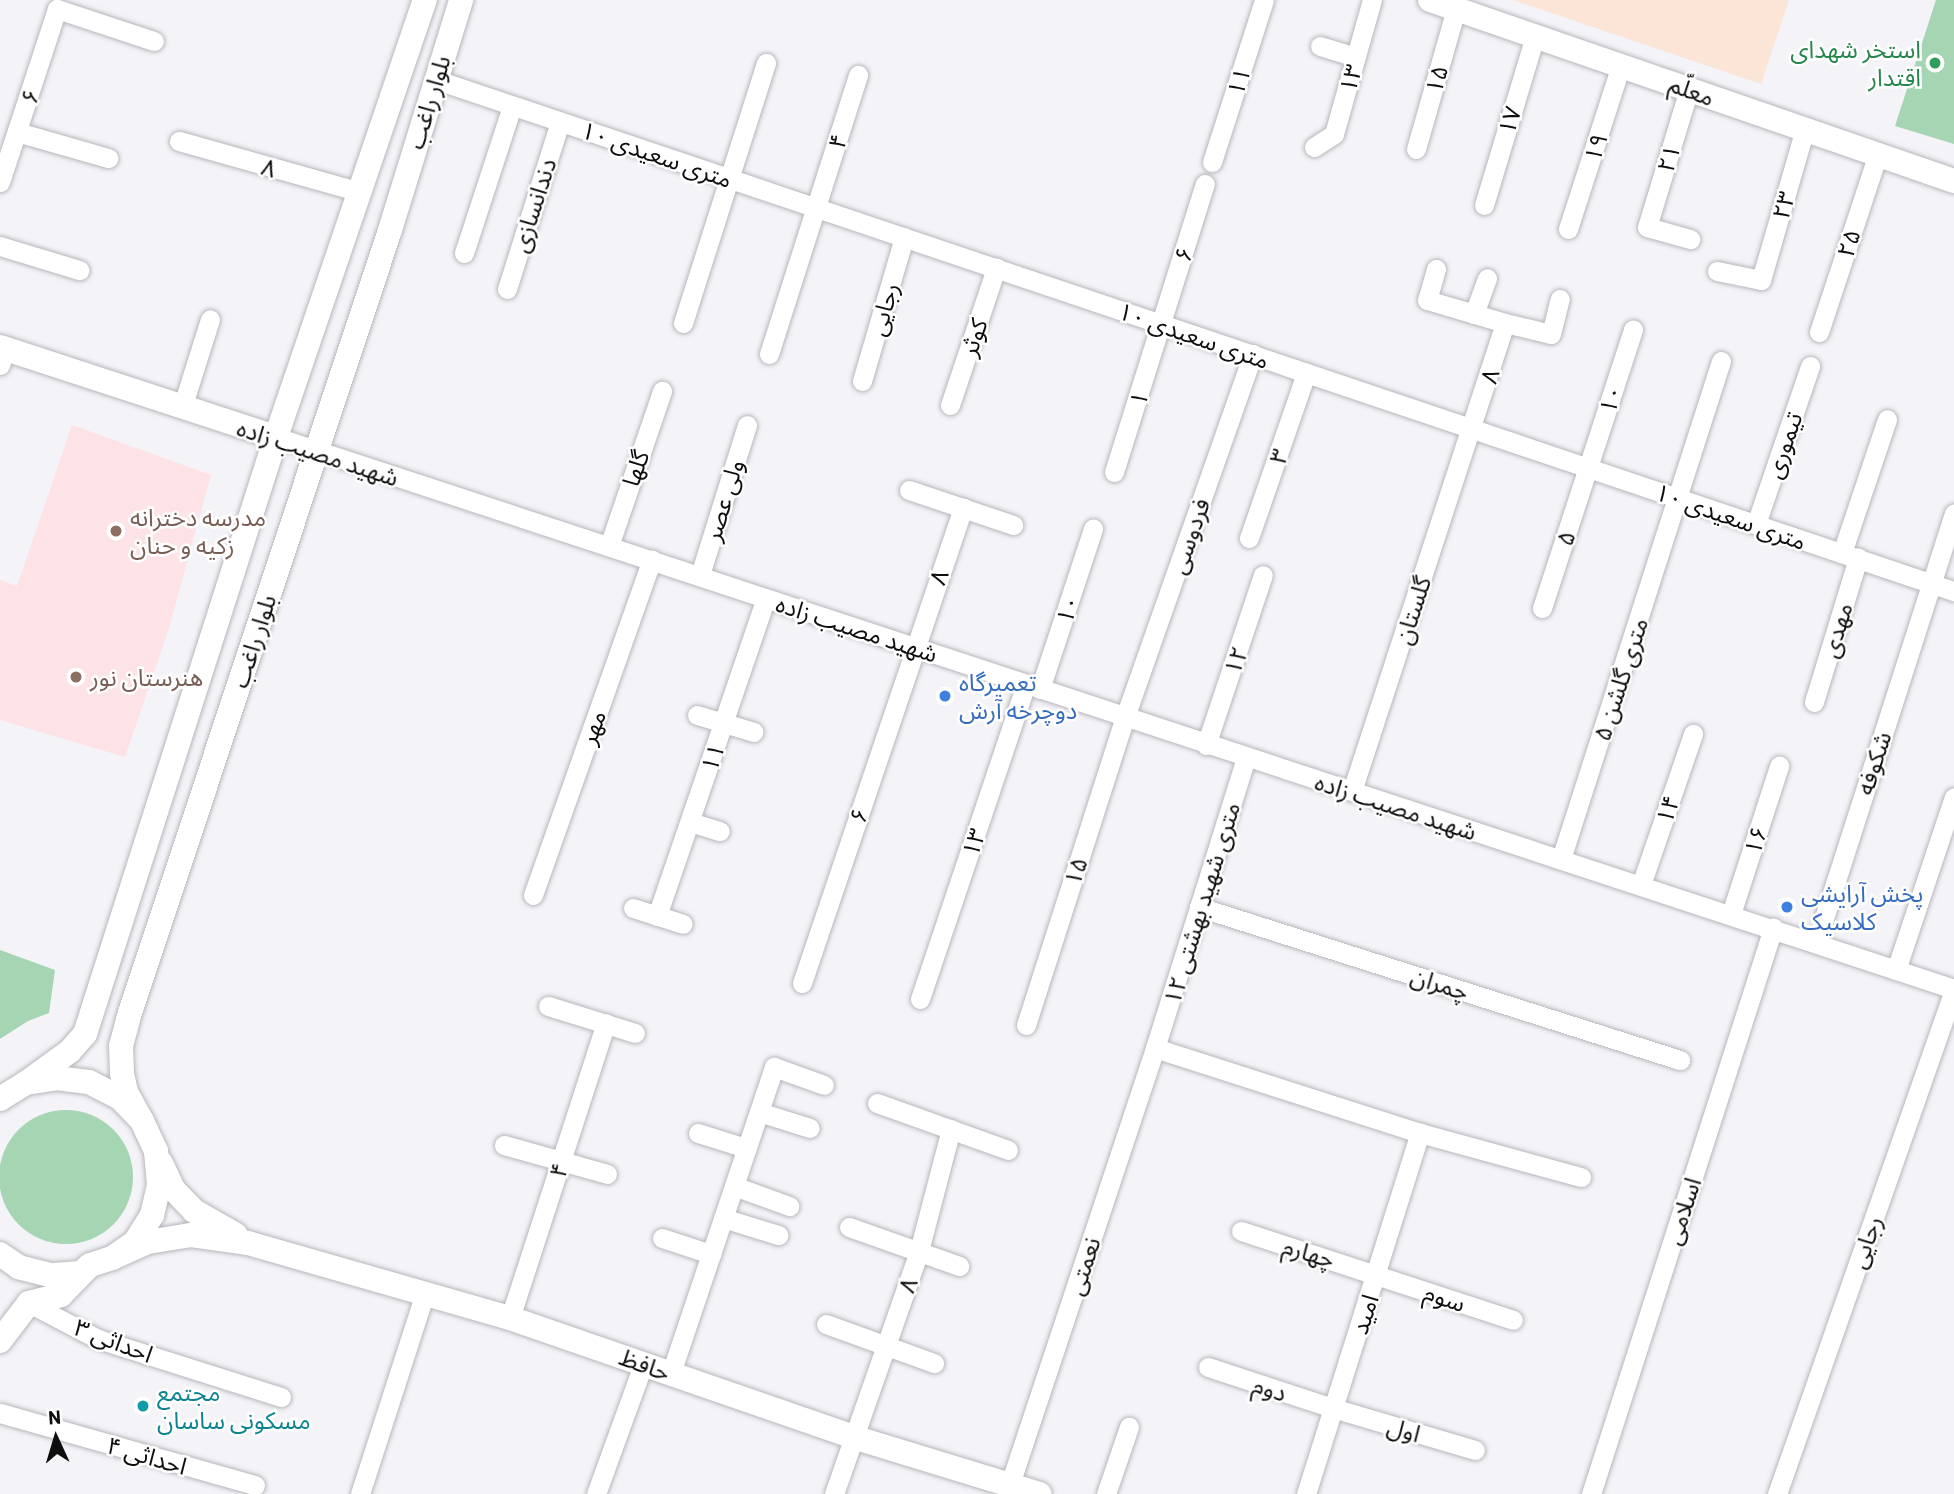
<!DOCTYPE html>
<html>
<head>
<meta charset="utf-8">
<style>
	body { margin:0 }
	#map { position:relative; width:1954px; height:1494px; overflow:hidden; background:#f4f3f8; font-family:Barlow,"Noto Sans Arabic",sans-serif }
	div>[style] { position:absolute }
	.industrial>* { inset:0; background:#fae5d7 }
	.education>* { inset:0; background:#fde2e6 }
	.green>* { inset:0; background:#a5d5b3 }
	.round { border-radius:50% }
	.roads { filter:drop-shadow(0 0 2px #b8b6bb) drop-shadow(0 0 2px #b8b6bb) }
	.minor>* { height:19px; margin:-9.5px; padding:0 9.5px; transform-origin:9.5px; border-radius:9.5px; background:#fff }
	.tertiary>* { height:24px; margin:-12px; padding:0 12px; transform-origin:12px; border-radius:12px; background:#fff }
	.dots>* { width:19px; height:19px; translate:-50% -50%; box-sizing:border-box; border:4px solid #fff; border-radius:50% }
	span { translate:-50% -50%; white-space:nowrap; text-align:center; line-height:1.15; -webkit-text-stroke:5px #fff; paint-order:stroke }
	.leisure-label { font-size:24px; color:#27864d }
	.right { translate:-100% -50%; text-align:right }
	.street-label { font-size:24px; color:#0e0e0f }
	.education-label { font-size:24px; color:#785e54 }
	.left { translate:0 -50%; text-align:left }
	.shop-label { font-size:24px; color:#366cbe }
	.culture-label { font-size:24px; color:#0d838f }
	.north { position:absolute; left:21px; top:1403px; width:70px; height:70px; -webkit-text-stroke:5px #fff; paint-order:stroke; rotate:356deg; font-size:19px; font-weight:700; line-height:28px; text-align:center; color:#0e0e0f }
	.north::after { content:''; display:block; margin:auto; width:24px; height:32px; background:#0e0e0f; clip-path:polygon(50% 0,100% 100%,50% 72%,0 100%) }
</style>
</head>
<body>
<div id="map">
	<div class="industrial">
		<div style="clip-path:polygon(1513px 0,1789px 0,1761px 84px)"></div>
	</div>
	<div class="education">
		<div style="clip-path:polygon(72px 425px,211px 475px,169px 628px,125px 757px,0 720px,0 580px,17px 586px)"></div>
	</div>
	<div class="green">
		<div style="clip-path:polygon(1936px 0,1954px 0,1954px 144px,1895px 126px)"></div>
		<div style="clip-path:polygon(0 950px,55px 970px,49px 1013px,28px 1021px,0 1039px)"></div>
		<div class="round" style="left:-1px;top:1110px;width:134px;height:134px"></div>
	</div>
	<div class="roads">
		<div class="minor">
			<div style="left:1320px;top:46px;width:37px;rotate:17deg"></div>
			<div style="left:434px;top:79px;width:1604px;rotate:18.62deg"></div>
			<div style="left:1689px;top:89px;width:144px;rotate:106.9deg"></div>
			<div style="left:1647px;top:227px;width:45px;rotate:15.6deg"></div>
			<div style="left:17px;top:132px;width:95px;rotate:15.9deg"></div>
			<div style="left:179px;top:141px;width:188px;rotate:15.7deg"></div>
			<div style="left:1314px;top:147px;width:24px;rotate:-33deg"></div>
			<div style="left:1334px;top:134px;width:139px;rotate:-74.2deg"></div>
			<div style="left:1416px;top:149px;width:146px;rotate:-74.1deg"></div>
			<div style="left:1212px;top:162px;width:170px;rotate:-72.2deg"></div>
			<div style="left:0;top:182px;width:182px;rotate:-71.8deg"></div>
			<div style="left:57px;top:9px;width:102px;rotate:18.3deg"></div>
			<div style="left:1484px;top:205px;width:177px;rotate:-73.2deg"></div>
			<div style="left:1568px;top:229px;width:172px;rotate:-72.1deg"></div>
			<div style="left:0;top:246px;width:83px;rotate:16.9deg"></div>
			<div style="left:464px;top:253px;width:155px;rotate:-71.9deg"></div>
			<div style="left:1436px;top:269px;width:32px;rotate:106deg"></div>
			<div style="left:1427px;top:300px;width:81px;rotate:16.4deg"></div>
			<div style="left:1505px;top:323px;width:47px;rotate:13.4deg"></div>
			<div style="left:1551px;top:334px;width:36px;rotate:-76deg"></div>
			<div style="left:1717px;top:271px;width:45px;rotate:11.6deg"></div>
			<div style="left:1761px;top:280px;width:157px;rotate:-73.8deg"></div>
			<div style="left:507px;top:289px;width:175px;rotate:-72.4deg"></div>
			<div style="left:1474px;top:314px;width:38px;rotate:-70deg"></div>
			<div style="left:683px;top:323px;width:273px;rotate:-72.3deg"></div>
			<div style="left:1819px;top:332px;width:188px;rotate:-71.7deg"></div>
			<div style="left:769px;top:354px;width:293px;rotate:-72.3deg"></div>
			<div style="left:0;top:365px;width:18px;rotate:-71deg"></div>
			<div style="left:862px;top:381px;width:150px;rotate:-73.7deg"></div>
			<div style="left:950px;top:405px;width:145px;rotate:-71.4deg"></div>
			<div style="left:182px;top:408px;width:93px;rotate:-72.5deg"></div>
			<div style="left:276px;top:437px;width:1766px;rotate:18.21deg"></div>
			<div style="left:1114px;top:472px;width:302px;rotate:-72.5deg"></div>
			<div style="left:909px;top:490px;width:110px;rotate:18.6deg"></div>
			<div style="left:1756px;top:524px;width:167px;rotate:-71.1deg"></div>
			<div style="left:1249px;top:538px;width:175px;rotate:-70.9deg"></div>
			<div style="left:609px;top:546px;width:164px;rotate:-71.1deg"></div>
			<div style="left:1842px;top:553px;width:141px;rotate:-71.4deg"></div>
			<div style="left:700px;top:575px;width:157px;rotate:-72.6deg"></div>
			<div style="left:1542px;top:608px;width:293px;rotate:-71.9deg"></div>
			<div style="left:1040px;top:689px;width:169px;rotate:-71.7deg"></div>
			<div style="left:1814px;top:702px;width:151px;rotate:-73deg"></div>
			<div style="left:697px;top:715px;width:59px;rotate:16.6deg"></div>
			<div style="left:1206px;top:745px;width:179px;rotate:-71.5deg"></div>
			<div style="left:1352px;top:791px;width:492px;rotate:-71.9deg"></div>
			<div style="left:690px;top:822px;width:31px;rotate:17deg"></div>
			<div style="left:1561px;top:859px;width:523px;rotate:-72.19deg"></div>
			<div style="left:1641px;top:885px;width:160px;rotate:-71deg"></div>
			<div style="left:533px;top:895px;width:356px;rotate:-70.5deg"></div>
			<div style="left:1199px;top:907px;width:505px;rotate:17.65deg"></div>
			<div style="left:633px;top:908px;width:52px;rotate:17.7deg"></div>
			<div style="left:1731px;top:914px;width:156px;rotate:-72deg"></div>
			<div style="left:657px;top:916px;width:336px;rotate:-71.1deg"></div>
			<div style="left:1816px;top:943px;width:451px;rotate:-72.2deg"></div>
			<div style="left:1896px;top:970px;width:182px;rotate:-71.5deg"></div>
			<div style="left:802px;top:983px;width:502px;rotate:-71.28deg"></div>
			<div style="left:920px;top:999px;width:332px;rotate:-71.4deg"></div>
			<div style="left:548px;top:1006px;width:91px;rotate:17.2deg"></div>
			<div style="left:1026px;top:1025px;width:324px;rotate:-72.2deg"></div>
			<div style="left:1125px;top:717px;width:385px;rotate:-70.6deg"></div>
			<div style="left:1155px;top:1048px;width:278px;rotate:17.8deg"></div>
			<div style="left:1420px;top:1133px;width:167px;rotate:15.3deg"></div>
			<div style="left:877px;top:1103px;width:139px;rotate:19.7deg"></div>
			<div style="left:759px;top:1112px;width:53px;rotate:17.4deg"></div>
			<div style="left:698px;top:1133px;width:50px;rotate:17.4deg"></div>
			<div style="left:504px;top:1145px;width:107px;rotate:15.7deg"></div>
			<div style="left:734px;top:1186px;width:59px;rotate:20deg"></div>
			<div style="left:723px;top:1218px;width:58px;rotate:17.2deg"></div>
			<div style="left:849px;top:1227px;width:117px;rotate:19.5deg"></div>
			<div style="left:1241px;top:1231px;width:286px;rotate:18.1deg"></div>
			<div style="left:662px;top:1238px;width:52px;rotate:18.1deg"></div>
			<div style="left:29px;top:1303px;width:78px;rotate:27.6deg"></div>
			<div style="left:98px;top:1339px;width:192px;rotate:17.6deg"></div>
			<div style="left:510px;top:1318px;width:310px;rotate:-72deg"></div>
			<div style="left:826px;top:1324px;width:115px;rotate:19.9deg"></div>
			<div style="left:1208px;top:1367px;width:132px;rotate:18.2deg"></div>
			<div style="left:1333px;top:1408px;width:148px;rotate:16.5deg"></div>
			<div style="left:671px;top:1373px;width:323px;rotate:-71.4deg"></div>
			<div style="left:774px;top:1067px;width:53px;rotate:19.8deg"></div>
			<div style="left:0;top:1413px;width:265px;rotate:15.8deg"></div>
			<div style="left:1010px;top:1484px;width:459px;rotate:-71.6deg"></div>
			<div style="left:1155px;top:1048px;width:304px;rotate:-72.6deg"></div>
			<div style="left:360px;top:1494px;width:211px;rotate:-72.1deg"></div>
			<div style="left:596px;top:1494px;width:140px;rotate:-70deg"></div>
			<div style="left:834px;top:1494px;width:257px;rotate:-70.7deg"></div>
			<div style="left:919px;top:1251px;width:126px;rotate:-75.3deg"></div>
			<div style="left:1106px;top:1494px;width:71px;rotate:-71.1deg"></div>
			<div style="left:1306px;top:1494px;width:379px;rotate:-72.5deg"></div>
			<div style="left:1591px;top:1494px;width:595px;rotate:-72.17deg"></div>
			<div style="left:1777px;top:1494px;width:534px;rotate:-70.65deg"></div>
		</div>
		<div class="tertiary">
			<div style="left:1430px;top:0;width:554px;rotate:19.06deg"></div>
			<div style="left:0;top:347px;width:290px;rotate:18.1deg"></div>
			<div style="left:26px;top:1083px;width:54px;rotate:-36deg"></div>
			<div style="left:70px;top:1051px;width:23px;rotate:-49deg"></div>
			<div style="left:85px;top:1034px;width:627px;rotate:-72.26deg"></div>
			<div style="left:276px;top:437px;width:462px;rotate:-71.2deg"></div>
			<div style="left:0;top:1099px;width:31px;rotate:-32deg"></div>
			<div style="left:26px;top:1083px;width:30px;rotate:-9deg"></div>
			<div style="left:56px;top:1078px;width:33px;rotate:7deg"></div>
			<div style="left:89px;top:1082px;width:34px;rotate:27deg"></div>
			<div style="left:119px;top:1097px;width:33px;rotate:46deg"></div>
			<div style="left:142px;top:1121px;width:33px;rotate:65deg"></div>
			<div style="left:156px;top:1151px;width:34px;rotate:85deg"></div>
			<div style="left:159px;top:1185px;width:31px;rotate:103deg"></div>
			<div style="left:152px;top:1215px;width:32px;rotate:122deg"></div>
			<div style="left:135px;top:1242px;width:28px;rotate:145deg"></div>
			<div style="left:112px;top:1258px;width:23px;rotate:162deg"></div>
			<div style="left:90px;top:1265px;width:12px;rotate:138deg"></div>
			<div style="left:81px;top:1273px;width:31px;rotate:176deg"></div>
			<div style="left:50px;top:1275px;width:32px;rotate:-166deg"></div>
			<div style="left:19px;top:1267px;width:23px;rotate:-146deg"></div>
			<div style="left:142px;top:1121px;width:33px;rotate:-119deg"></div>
			<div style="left:126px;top:1092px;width:19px;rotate:-102deg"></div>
			<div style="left:122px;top:1073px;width:27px;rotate:-92deg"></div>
			<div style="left:121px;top:1046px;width:28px;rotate:-75deg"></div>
			<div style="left:128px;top:1019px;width:831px;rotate:-71.63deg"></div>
			<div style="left:390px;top:230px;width:241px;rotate:-72.8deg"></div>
			<div style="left:161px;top:1163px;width:29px;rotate:65deg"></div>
			<div style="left:173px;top:1189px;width:30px;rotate:46deg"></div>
			<div style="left:194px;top:1211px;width:48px;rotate:29.7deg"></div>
			<div style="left:112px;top:1258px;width:39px;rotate:-24deg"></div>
			<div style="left:148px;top:1242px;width:44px;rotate:-9.2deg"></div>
			<div style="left:191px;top:1235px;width:58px;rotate:8deg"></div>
			<div style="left:248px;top:1243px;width:273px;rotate:16deg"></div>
			<div style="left:510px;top:1318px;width:363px;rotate:19.1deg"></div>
			<div style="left:853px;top:1437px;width:195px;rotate:17deg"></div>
			<div style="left:0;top:1341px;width:48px;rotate:-52.7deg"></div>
			<div style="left:29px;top:1303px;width:33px;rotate:-14deg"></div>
			<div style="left:61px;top:1295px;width:37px;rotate:-46deg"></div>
		</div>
	</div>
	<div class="dots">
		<div style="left:1935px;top:63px;background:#2e9e5b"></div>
		<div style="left:116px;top:531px;background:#8d6e63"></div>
		<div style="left:76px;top:677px;background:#8d6e63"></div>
		<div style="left:945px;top:696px;background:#3f7fe0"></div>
		<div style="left:1787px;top:907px;background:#3f7fe0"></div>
		<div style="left:143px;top:1406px;background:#0f9aa8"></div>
	</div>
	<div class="leisure-label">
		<span class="right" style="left:1921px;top:63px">استخر شهدای<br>اقتدار</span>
	</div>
	<div class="street-label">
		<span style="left:1350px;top:78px;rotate:-74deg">۱۳</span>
		<span style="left:1436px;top:79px;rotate:-74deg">۱۵</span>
		<span style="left:1238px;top:81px;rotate:-72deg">۱۱</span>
		<span style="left:1692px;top:90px;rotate:20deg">معلّم</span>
		<span style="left:29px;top:96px;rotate:-72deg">۶</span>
		<span style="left:428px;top:102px;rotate:-73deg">بلوار راغب</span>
		<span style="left:1509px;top:120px;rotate:-73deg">۱۷</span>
		<span style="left:837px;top:141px;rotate:-72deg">۴</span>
		<span style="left:1595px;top:147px;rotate:-72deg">۱۹</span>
		<span style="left:657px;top:154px;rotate:19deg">۱۰ متری سعیدی</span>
		<span style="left:1668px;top:158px;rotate:-73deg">۲۱</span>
		<span style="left:269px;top:167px;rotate:16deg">۸</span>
		<span style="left:533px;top:205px;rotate:-72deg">دندانسازی</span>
		<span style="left:1783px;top:205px;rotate:-74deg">۲۳</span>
		<span style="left:1848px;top:243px;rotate:-72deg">۲۵</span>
		<span style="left:1183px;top:254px;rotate:-73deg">۶</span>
		<span style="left:883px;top:309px;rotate:-74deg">رجایی</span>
		<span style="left:1194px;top:335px;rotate:19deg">۱۰ متری سعیدی</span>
		<span style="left:973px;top:337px;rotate:-71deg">کوثر</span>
		<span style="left:1489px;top:376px;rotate:-73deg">۸</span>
		<span style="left:1138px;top:398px;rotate:-72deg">۱</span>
		<span style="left:1610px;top:399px;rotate:-72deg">۱۰</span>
		<span style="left:1783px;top:445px;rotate:-71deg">تیموری</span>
		<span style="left:318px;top:452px;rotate:18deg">شهید مصیب زاده</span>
		<span style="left:1278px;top:456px;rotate:-71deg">۳</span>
		<span style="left:635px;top:468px;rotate:-71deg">گلها</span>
		<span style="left:723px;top:500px;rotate:-73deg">ولی عصر</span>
		<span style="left:1731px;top:516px;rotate:19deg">۱۰ متری سعیدی</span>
		<span style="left:1189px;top:536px;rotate:-71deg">فردوسی</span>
		<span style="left:1565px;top:538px;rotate:-72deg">۵</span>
		<span style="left:938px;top:577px;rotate:-70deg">۸</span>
		<span style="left:1067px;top:609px;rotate:-71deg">۱۰</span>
		<span style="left:1412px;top:610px;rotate:-72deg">گلستان</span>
		<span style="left:857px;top:628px;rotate:18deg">شهید مصیب زاده</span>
		<span style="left:1836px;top:630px;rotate:-73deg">مهدی</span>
		<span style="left:253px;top:641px;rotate:-72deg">بلوار راغب</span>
		<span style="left:1235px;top:660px;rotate:-71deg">۱۲</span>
		<span style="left:1620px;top:679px;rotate:-72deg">۵ متری گلشن</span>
		<span style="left:592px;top:727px;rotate:-70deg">مهر</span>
		<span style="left:712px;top:757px;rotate:-71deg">۱۱</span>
		<span style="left:1873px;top:763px;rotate:-72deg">شکوفه</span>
		<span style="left:1396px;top:806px;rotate:18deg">شهید مصیب زاده</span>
		<span style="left:1667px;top:809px;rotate:-71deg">۱۴</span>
		<span style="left:858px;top:815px;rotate:-72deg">۶</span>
		<span style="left:1755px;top:840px;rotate:-72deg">۱۶</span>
		<span style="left:973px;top:842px;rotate:-71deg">۱۳</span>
		<span style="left:1075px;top:871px;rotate:-72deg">۱۵</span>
		<span style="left:1201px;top:903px;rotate:-73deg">۱۲ متری شهید بهشتی</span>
		<span style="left:1440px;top:983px;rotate:18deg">چمران</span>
		<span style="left:558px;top:1170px;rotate:-72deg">۴</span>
		<span style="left:1682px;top:1211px;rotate:-72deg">اسلامی</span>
		<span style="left:1865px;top:1242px;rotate:-71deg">رجایی</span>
		<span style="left:1309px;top:1252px;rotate:17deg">چهارم</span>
		<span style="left:1083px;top:1266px;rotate:-72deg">نعمتی</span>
		<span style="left:907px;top:1285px;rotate:-70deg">۸</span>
		<span style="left:1445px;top:1297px;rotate:19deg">سوم</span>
		<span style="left:1364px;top:1314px;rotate:-72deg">امید</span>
		<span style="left:114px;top:1340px;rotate:21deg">احداثی ۳</span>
		<span style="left:645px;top:1364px;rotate:20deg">حافظ</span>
		<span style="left:1270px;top:1388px;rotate:18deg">دوم</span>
		<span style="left:1404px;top:1429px;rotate:16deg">اول</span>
		<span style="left:147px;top:1455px;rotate:16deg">احداثی ۴</span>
	</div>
	<div class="education-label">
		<span class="left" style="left:130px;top:531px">مدرسه دخترانه<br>زکیه و حنان</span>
		<span class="left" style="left:90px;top:677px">هنرستان نور</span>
	</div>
	<div class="shop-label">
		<span class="left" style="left:959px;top:696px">تعمیرگاه<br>دوچرخه آرش</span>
		<span class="left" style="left:1801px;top:907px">پخش آرایشی<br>کلاسیک</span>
	</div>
	<div class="culture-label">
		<span class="left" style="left:157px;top:1406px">مجتمع<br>مسکونی ساسان</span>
	</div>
	<div class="north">N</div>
</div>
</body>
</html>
